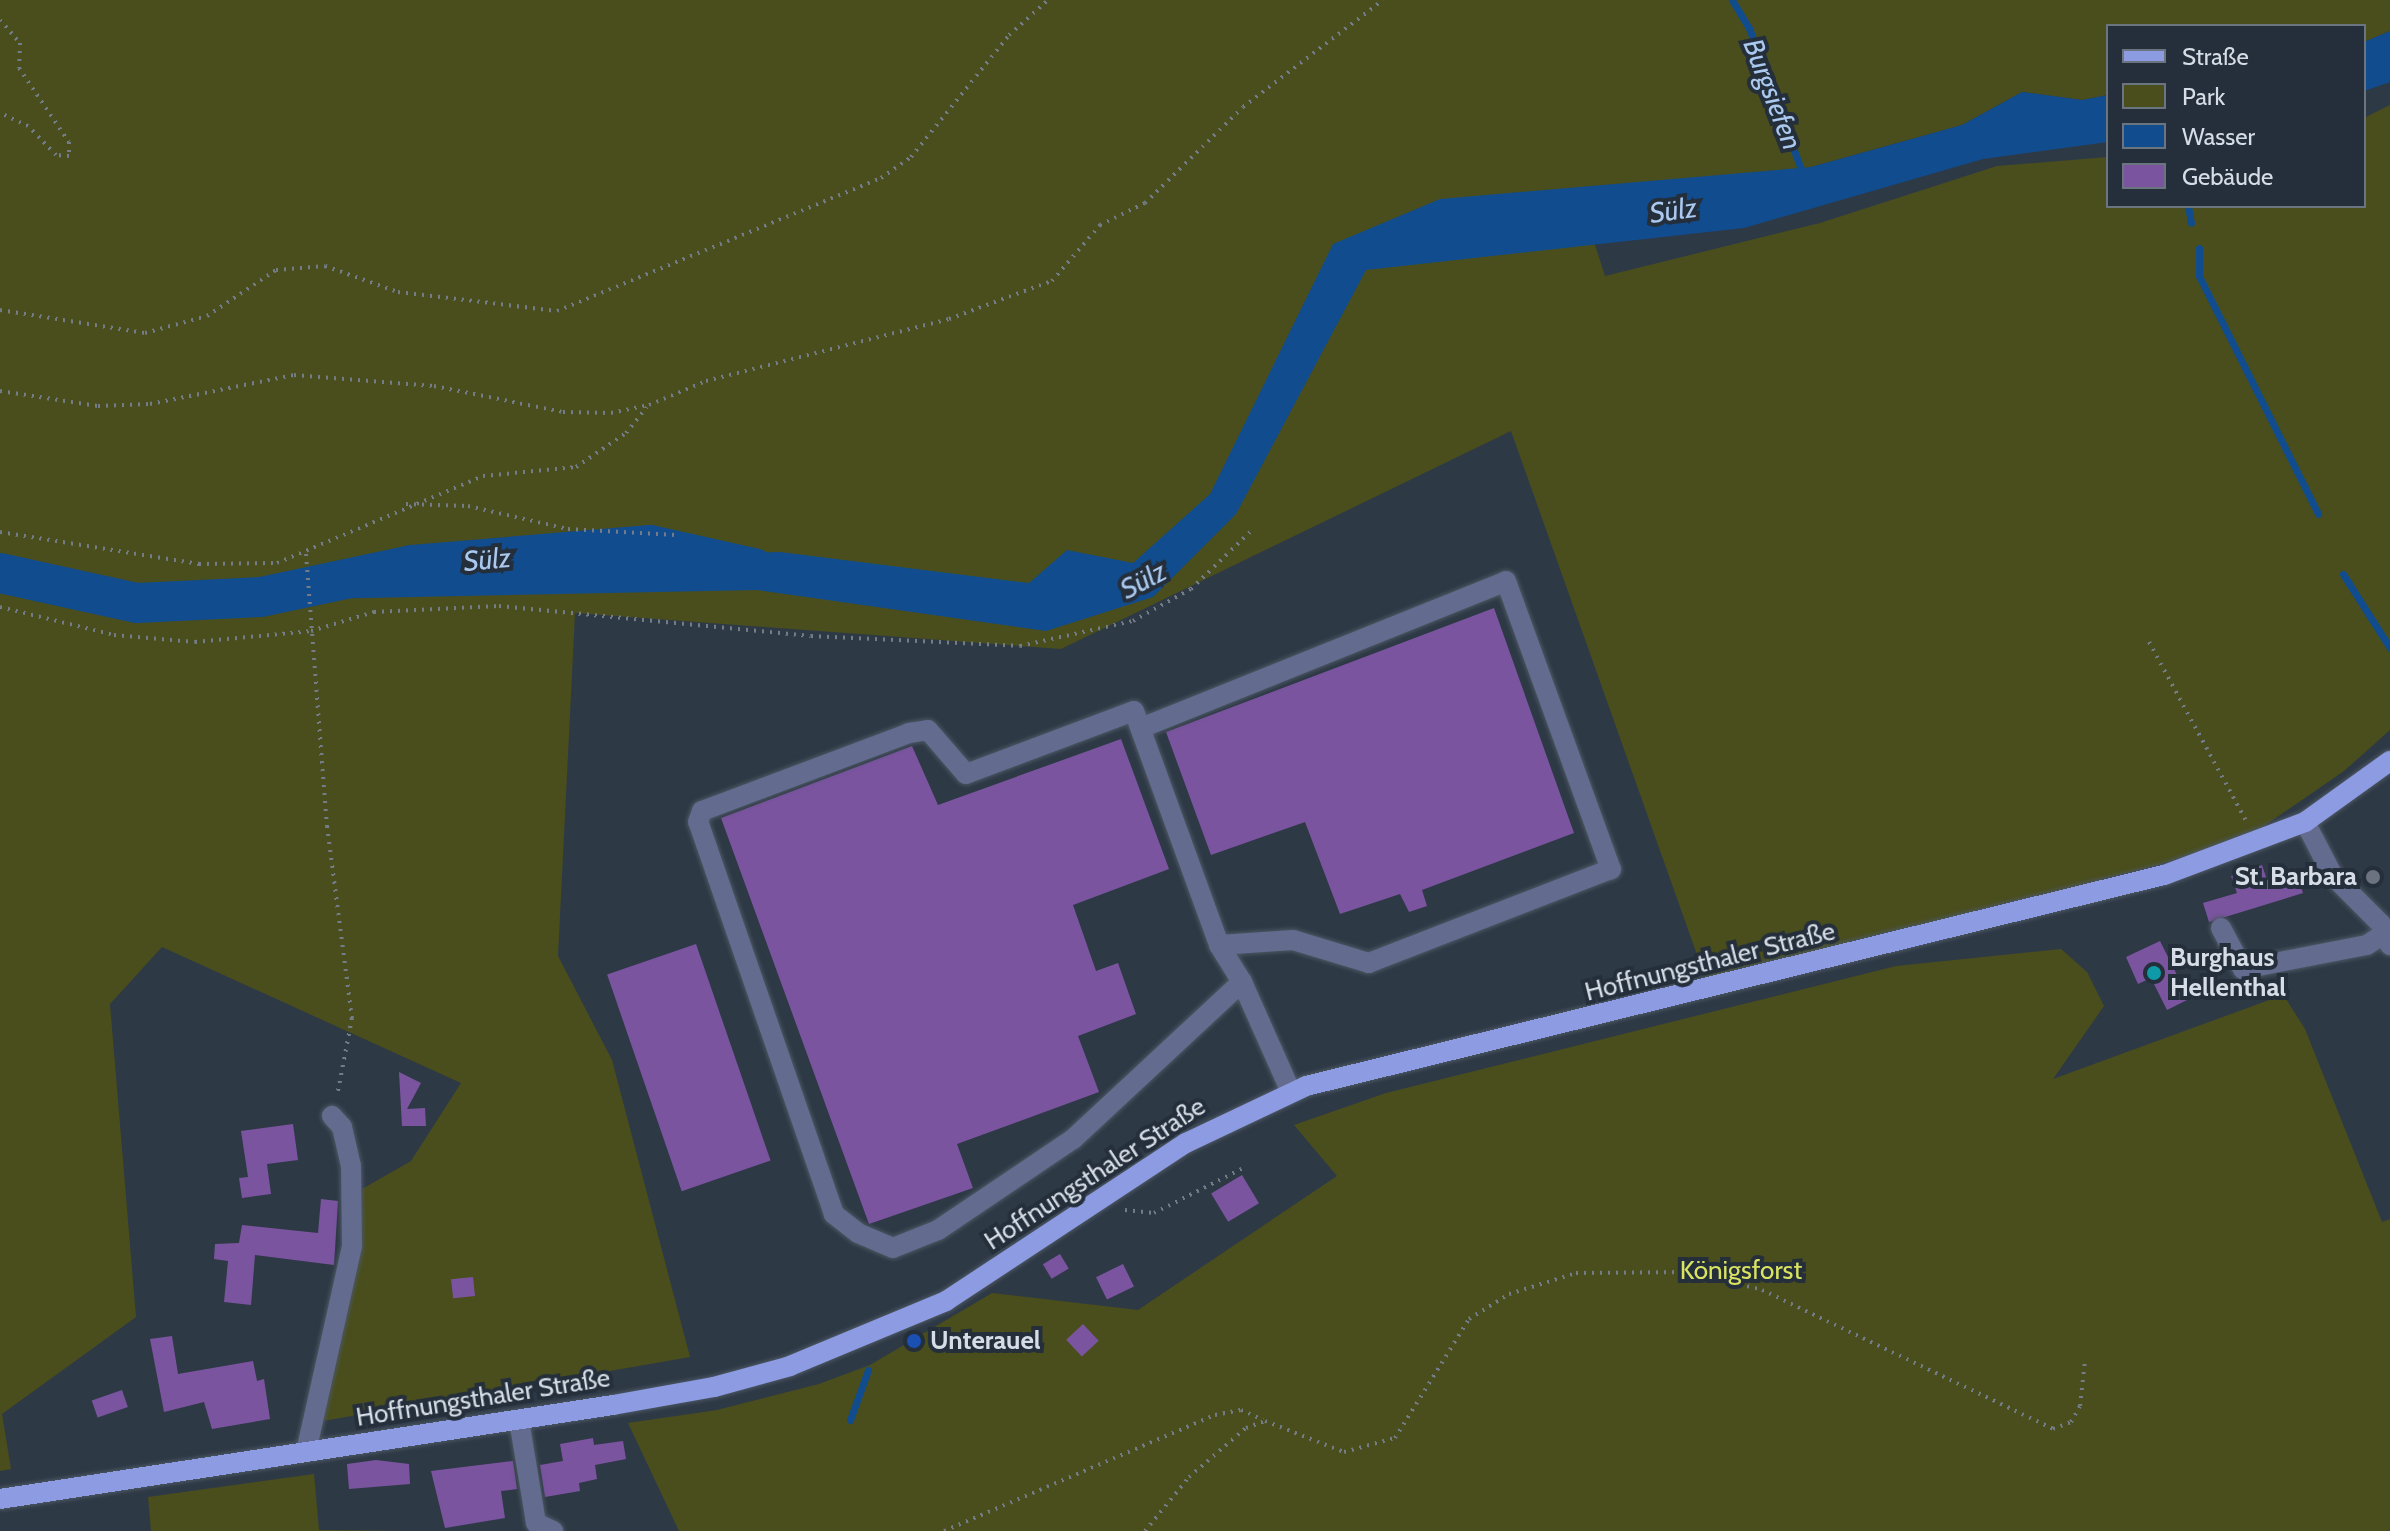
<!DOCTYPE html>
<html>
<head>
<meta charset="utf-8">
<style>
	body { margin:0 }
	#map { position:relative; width:2390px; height:1531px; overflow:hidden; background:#2e3946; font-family:Cabin,sans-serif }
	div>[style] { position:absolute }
	.green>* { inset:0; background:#4a4e1c }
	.water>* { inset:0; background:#114c8e }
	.stream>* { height:7px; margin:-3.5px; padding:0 3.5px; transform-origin:3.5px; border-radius:3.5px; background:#114c8e }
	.river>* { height:40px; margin:-20px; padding:0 20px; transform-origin:20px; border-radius:20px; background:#114c8e }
	.building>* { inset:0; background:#7b54a0; transform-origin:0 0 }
	.path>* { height:4px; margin-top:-2px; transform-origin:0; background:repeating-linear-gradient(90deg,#737c87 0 2px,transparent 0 8px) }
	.roads { filter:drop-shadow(0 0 2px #4c5763) drop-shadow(0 0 2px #4c5763) }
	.minor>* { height:20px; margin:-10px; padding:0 10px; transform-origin:10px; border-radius:10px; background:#636b8e }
	.major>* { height:20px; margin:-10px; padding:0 10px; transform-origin:10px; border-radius:10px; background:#8c9be2 }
	.dots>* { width:22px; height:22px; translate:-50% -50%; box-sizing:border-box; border:4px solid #242f3b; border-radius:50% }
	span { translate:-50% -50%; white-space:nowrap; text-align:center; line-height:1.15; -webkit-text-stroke:8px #242f3b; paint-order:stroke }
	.poi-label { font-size:26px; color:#d6dde6; font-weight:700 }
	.right { translate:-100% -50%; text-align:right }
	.left { translate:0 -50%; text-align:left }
	.street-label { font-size:26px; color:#d6dde6 }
	.park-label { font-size:26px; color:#d9e361 }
	.water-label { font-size:28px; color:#abc8ee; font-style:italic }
	.legend { position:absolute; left:2106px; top:24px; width:260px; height:184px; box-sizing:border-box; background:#242f3b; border:2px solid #6b757f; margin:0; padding:10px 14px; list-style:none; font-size:24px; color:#d6dde6 }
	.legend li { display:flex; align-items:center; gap:16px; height:40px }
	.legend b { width:40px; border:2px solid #6b757f }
</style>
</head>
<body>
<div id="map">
	<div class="green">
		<div style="clip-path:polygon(0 0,2390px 0,2390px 31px,2364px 42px,2364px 26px,2108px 26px,2108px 95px,2082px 100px,2022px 92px,1962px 125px,1811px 167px,1594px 242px,1605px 276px,1820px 223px,1997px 166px,2108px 157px,2108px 206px,2364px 206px,2364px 118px,2390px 105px,2390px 730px,2344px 771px,2251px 835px,2155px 866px,1706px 980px,1511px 431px,1061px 649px,575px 613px,558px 956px,612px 1060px,690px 1357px,323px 1421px,358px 1247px,362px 1189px,411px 1161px,461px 1083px,162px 947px,110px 1004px,136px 1317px,2px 1414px,11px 1469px,0 1471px)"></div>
		<div style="clip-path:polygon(2061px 949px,2087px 972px,2104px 1006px,2053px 1079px,2272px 999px,2286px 999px,2305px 1029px,2382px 1222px,2390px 1219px,2390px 1531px,679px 1531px,628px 1423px,717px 1410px,819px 1384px,870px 1365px,992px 1293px,1138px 1310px,1337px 1176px,1294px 1125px,1386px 1093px,1896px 966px)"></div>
		<div style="clip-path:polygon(314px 1474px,319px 1530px,406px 1531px,151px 1531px,148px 1497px)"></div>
	</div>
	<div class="water">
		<div style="clip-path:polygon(2390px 31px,2390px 82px,2364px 91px,2364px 42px)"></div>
		<div style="clip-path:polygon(2022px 92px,2082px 100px,2108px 95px,2108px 142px,1983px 159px,1744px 228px,1366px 270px,1236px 514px,1153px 597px,1046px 631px,757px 590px,318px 599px,316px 567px,780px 552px,1029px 583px,1067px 550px,1133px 563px,1210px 494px,1333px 244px,1440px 199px,1811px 167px,1962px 125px)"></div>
	</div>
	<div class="stream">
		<div style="left:1732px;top:0;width:33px;rotate:59deg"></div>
		<div style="left:1749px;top:28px;width:157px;rotate:69.8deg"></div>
		<div style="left:2188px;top:206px;width:17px;rotate:80deg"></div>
		<div style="left:2199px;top:248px;width:28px;rotate:90deg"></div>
		<div style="left:2199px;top:276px;width:266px;rotate:63.4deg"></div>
		<div style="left:2343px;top:574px;width:88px;rotate:57.6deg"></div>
		<div style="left:850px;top:1420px;width:53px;rotate:-70.2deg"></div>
	</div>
	<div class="river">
		<div style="left:0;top:573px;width:140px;rotate:12.4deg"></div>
		<div style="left:137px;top:603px;width:124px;rotate:-2.8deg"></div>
		<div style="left:261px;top:597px;width:154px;rotate:-12deg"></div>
		<div style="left:412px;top:565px;width:239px;rotate:-4.8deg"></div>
		<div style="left:650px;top:545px;width:107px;rotate:12.5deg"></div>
	</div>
	<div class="building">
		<div style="clip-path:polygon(1494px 608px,1574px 833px,1422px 890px,1427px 906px,1409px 912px,1400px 894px,1340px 914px,1305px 822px,1211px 855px,1166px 732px)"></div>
		<div style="clip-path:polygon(1121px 739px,1169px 869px,1073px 905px,1096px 971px,1118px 963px,1136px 1014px,1078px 1036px,1099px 1092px,957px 1144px,973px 1188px,869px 1224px,721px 818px,912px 746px,938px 805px)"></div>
		<div style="clip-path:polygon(2262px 865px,2267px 880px,2295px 870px,2303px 893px,2209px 922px,2203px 903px,2237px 893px,2231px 876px)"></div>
		<div style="clip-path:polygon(2160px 941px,2189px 999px,2167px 1010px,2151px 978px,2138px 984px,2126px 957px)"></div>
		<div style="left:696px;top:944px;width:229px;height:94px;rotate:71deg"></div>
		<div style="clip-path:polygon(399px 1072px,421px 1083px,407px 1109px,425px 1108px,426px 1126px,402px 1126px)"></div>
		<div style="clip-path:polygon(293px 1124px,298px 1160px,267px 1164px,271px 1194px,242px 1198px,239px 1178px,248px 1177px,241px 1131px)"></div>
		<div style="left:1242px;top:1175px;width:33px;height:36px;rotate:59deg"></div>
		<div style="clip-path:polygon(321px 1199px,338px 1201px,334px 1265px,255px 1255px,251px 1305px,224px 1302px,228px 1261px,214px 1259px,215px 1244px,239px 1243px,242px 1225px,318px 1233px)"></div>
		<div style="left:1060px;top:1254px;width:17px;height:20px;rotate:59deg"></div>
		<div style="left:1123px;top:1264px;width:25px;height:30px;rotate:64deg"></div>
		<div style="left:473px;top:1277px;width:19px;height:22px;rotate:84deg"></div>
		<div style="left:1083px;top:1324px;width:23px;height:23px;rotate:47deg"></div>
		<div style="clip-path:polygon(172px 1336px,178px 1374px,253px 1361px,257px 1381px,264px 1379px,270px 1419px,212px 1429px,204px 1402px,164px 1412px,150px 1339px)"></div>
		<div style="left:122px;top:1390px;width:18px;height:32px;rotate:71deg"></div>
		<div style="clip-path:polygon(593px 1438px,594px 1445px,623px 1441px,626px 1459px,595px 1465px,597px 1479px,579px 1483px,580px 1491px,545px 1497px,540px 1465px,563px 1461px,560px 1444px)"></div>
		<div style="clip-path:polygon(376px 1460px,409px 1464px,410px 1484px,349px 1489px,347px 1464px)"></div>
		<div style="clip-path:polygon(513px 1461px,517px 1489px,501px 1491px,505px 1518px,445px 1528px,431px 1471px)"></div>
	</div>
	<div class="path">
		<div style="left:0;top:20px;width:30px;rotate:49deg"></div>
		<div style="left:20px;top:43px;width:25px;rotate:92deg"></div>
		<div style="left:19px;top:68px;width:89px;rotate:56deg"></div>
		<div style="left:69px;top:142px;width:14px;rotate:90deg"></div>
		<div style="left:69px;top:156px;width:13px;rotate:-176deg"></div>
		<div style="left:56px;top:155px;width:40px;rotate:-134deg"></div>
		<div style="left:28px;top:126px;width:31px;rotate:-155deg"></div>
		<div style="left:0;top:310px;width:147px;rotate:9deg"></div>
		<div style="left:145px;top:333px;width:64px;rotate:-15.3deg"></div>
		<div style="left:207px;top:316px;width:83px;rotate:-33.7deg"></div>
		<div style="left:276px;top:270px;width:49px;rotate:-4.7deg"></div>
		<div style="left:325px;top:266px;width:77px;rotate:19.6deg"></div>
		<div style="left:398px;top:292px;width:160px;rotate:6.8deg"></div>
		<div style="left:557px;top:311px;width:350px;rotate:-22.3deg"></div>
		<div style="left:881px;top:178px;width:37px;rotate:-35deg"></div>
		<div style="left:911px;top:157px;width:156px;rotate:-51.2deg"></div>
		<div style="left:1009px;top:35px;width:52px;rotate:-41.9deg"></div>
		<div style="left:0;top:391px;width:99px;rotate:8.7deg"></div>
		<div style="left:98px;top:406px;width:52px;rotate:-2.2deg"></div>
		<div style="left:150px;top:404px;width:147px;rotate:-11.4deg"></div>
		<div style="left:294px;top:375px;width:140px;rotate:4.5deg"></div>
		<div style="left:434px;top:386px;width:132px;rotate:11.4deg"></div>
		<div style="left:563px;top:412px;width:48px;rotate:1.2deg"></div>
		<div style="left:611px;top:413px;width:39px;rotate:-12deg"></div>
		<div style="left:649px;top:405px;width:62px;rotate:-22.8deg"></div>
		<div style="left:706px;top:381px;width:251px;rotate:-14.3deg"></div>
		<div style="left:949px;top:319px;width:110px;rotate:-20.3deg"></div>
		<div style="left:1052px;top:281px;width:74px;rotate:-49.4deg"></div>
		<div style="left:1100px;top:225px;width:50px;rotate:-26.1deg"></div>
		<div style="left:1145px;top:203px;width:137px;rotate:-44.4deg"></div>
		<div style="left:1243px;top:107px;width:176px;rotate:-37.4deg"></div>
		<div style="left:406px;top:504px;width:62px;rotate:1.8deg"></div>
		<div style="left:468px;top:506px;width:103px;rotate:13deg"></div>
		<div style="left:568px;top:529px;width:108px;rotate:3.2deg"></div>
		<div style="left:0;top:532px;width:202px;rotate:9.1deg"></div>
		<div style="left:199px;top:564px;width:78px;rotate:-0.7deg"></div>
		<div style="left:277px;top:563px;width:224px;rotate:-22.9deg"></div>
		<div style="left:483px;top:476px;width:93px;rotate:-5.5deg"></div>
		<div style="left:576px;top:467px;width:60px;rotate:-34.2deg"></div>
		<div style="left:626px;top:433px;width:33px;rotate:-51deg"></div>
		<div style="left:306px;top:554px;width:273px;rotate:85.6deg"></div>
		<div style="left:327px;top:826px;width:194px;rotate:82.6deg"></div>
		<div style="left:352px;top:1018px;width:79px;rotate:100.9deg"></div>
		<div style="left:0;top:607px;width:117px;rotate:13.8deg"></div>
		<div style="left:114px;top:635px;width:81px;rotate:4.9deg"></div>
		<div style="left:195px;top:642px;width:117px;rotate:-5.4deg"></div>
		<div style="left:311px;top:631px;width:66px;rotate:-16.8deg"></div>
		<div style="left:374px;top:612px;width:125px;rotate:-2.7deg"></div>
		<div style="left:499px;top:606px;width:313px;rotate:5.5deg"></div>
		<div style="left:811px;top:636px;width:209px;rotate:2.7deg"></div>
		<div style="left:1020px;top:646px;width:116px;rotate:-12.5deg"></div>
		<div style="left:1133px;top:621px;width:66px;rotate:-28.9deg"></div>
		<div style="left:1191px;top:589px;width:82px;rotate:-44deg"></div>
		<div style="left:2149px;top:642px;width:207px;rotate:61.5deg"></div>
		<div style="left:1125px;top:1210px;width:29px;rotate:6deg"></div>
		<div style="left:1154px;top:1213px;width:100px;rotate:-26.8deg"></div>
		<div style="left:944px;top:1531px;width:295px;rotate:-23.2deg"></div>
		<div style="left:1215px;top:1415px;width:26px;rotate:-11deg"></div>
		<div style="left:1241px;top:1410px;width:24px;rotate:24deg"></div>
		<div style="left:1145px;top:1531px;width:70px;rotate:-50.8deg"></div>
		<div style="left:1189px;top:1477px;width:75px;rotate:-40.7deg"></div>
		<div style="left:1246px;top:1428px;width:20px;rotate:-20deg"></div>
		<div style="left:1265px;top:1421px;width:85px;rotate:21.4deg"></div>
		<div style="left:1344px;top:1452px;width:53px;rotate:-15.4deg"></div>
		<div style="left:1395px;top:1438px;width:140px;rotate:-58.1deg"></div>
		<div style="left:1469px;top:1319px;width:47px;rotate:-32deg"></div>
		<div style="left:1509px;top:1294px;width:70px;rotate:-17.4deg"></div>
		<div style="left:1576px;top:1273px;width:117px;rotate:-0.5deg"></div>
		<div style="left:1693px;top:1272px;width:71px;rotate:14.6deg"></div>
		<div style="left:1762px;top:1290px;width:322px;rotate:25.5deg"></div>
		<div style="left:2053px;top:1429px;width:19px;rotate:-21deg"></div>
		<div style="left:2071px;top:1422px;width:18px;rotate:-61deg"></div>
		<div style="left:2080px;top:1406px;width:45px;rotate:-83.7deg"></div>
	</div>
	<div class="roads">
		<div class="minor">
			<div style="left:1141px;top:728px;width:393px;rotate:-21.9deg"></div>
			<div style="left:1506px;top:581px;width:307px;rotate:70deg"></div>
			<div style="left:1611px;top:869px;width:260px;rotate:158.8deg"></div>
			<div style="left:1369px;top:963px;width:79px;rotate:-163.2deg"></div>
			<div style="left:1293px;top:940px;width:74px;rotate:176.1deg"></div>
			<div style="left:2305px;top:822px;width:61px;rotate:62.6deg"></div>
			<div style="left:2333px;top:876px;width:68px;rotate:45deg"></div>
			<div style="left:2381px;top:924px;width:23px;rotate:67deg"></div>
			<div style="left:2221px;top:928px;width:47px;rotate:61.8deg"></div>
			<div style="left:2243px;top:969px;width:126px;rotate:-11deg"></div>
			<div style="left:2367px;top:945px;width:22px;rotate:-34deg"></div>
			<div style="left:1242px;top:982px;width:231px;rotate:137.1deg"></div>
			<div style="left:1073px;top:1139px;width:163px;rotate:146deg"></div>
			<div style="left:938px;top:1230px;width:48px;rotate:158.2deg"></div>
			<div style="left:893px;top:1248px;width:38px;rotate:-157deg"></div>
			<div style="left:858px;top:1233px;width:31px;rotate:-142deg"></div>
			<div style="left:834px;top:1214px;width:415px;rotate:-109.1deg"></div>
			<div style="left:698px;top:822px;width:12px;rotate:-70deg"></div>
			<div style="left:702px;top:811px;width:221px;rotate:-20.6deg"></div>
			<div style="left:909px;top:733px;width:19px;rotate:-9deg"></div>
			<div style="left:928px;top:730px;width:58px;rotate:49.2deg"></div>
			<div style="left:966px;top:774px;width:179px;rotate:-20.6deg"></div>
			<div style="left:1134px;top:711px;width:249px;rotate:70deg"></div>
			<div style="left:1219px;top:945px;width:44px;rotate:58.1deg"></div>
			<div style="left:1242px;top:982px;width:120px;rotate:66deg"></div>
			<div style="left:519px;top:1420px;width:104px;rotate:80.6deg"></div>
			<div style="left:536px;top:1523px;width:19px;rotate:25deg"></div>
			<div style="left:306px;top:1452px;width:211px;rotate:-77.4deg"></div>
			<div style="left:352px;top:1246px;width:80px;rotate:-90.7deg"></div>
			<div style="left:351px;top:1166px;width:40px;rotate:-103deg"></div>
			<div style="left:342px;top:1127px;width:15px;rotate:-132deg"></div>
		</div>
		<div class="major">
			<div style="left:0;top:1499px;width:620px;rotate:-8.72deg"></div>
			<div style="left:613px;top:1405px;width:103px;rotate:-10.1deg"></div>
			<div style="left:714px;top:1387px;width:79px;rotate:-15.4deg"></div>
			<div style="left:790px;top:1366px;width:169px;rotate:-22.6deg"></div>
			<div style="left:946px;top:1301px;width:287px;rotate:-33.4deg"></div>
			<div style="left:1186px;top:1143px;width:133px;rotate:-25.4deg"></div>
			<div style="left:1306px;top:1086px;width:884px;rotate:-13.82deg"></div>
			<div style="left:2164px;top:875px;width:151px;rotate:-20.6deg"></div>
			<div style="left:2305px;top:822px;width:105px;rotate:-35.7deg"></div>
		</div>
	</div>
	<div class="dots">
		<div style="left:2373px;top:877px;background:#6b7280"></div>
		<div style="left:2154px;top:973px;background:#0f9aa8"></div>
		<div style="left:914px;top:1341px;background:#1a4fb4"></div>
	</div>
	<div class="poi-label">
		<span class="right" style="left:2357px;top:877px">St. Barbara</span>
		<span class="left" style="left:2170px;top:973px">Burghaus<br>Hellenthal</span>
		<span class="left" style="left:930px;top:1341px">Unterauel</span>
	</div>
	<div class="street-label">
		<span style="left:1710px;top:962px;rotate:-14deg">Hoffnungsthaler Straße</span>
		<span style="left:1095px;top:1174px;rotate:-33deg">Hoffnungsthaler Straße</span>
		<span style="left:483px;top:1398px;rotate:-9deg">Hoffnungsthaler Straße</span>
	</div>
	<div class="park-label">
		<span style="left:1741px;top:1271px">Königsforst</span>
	</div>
	<div class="water-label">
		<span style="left:1773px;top:94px;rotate:69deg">Burgsiefen</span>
		<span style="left:1673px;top:210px;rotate:-8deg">Sülz</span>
		<span style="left:487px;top:559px;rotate:-5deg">Sülz</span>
		<span style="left:1143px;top:580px;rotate:-28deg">Sülz</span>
	</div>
	<ul class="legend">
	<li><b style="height:10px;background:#8c9be2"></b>Straße</li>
	<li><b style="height:22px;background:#4a4e1c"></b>Park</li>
	<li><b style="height:22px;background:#114c8e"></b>Wasser</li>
	<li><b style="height:22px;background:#7b54a0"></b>Gebäude</li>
	</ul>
</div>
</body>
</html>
